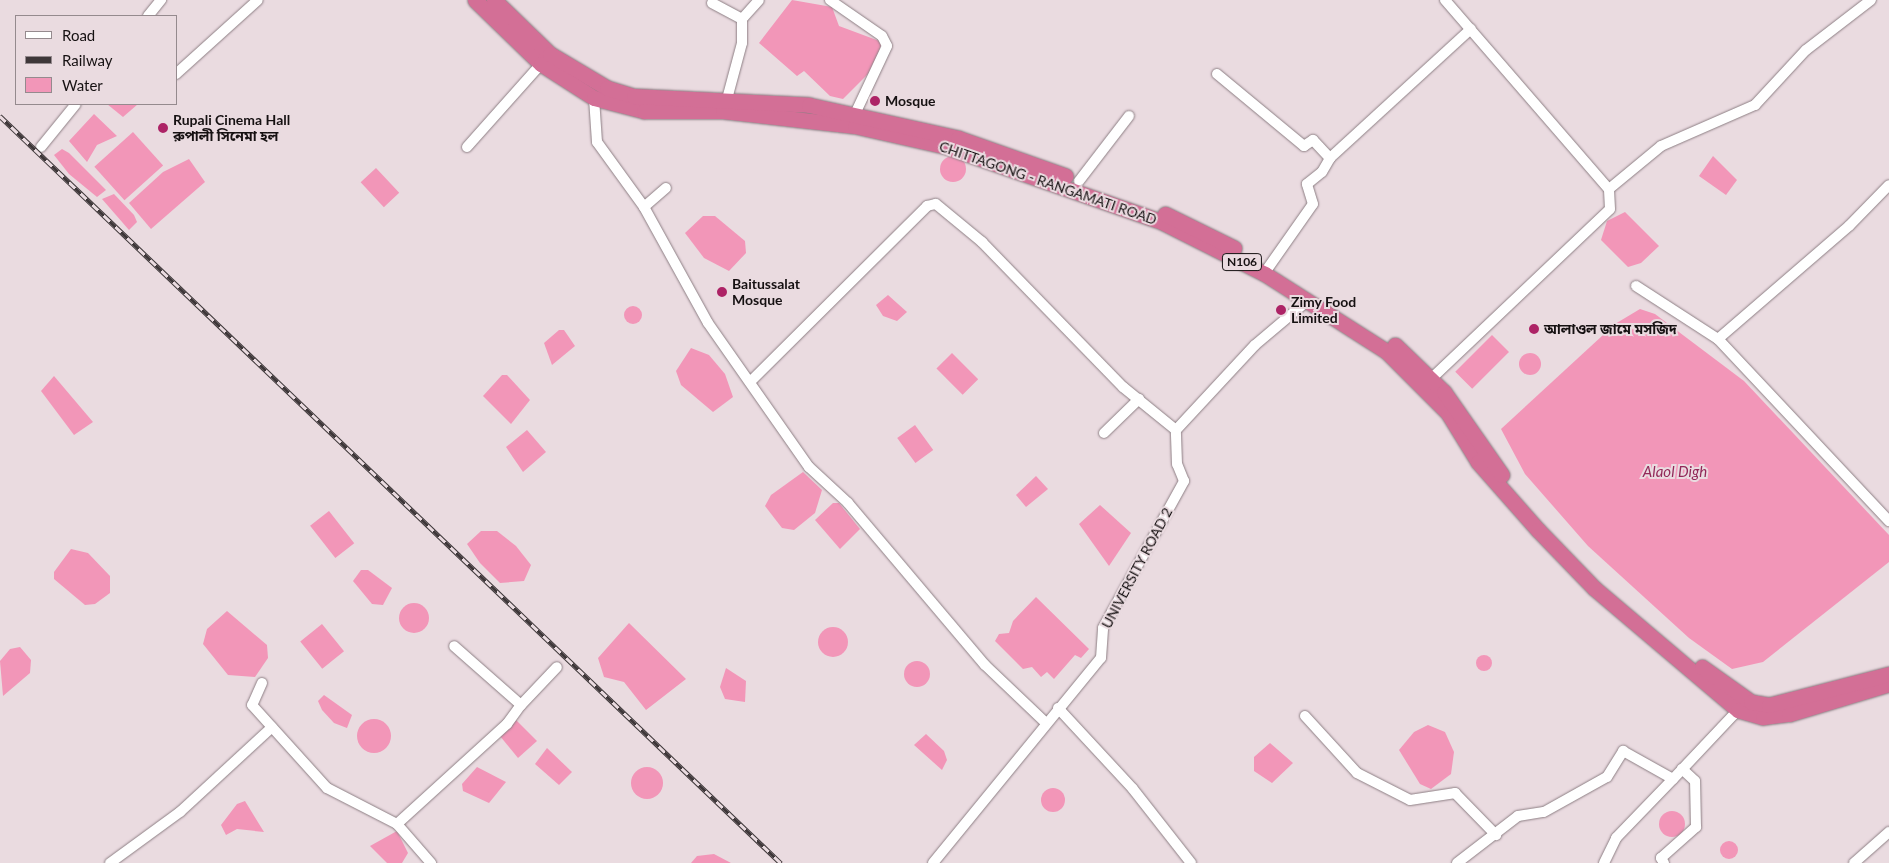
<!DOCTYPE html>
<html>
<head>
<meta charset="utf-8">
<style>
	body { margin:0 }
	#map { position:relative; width:1889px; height:863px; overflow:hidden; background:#eadbe0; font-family:Lato,"Noto Sans Bengali",sans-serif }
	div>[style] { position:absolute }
	.water>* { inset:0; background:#f296b8; transform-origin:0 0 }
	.round { border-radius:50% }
	.roads { filter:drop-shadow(0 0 1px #8d7f84) drop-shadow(0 0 1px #8d7f84) }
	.minor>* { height:10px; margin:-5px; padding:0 5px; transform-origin:5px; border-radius:5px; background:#fff }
	.highway>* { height:15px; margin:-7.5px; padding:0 7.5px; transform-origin:7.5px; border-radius:7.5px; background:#d36f96 }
	.rail>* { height:4.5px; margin-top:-2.25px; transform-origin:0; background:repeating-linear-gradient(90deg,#eadbe0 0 8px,#3e3739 0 16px); box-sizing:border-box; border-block:1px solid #3e3739 }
	.dots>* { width:14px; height:14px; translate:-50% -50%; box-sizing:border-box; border:2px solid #eadbe0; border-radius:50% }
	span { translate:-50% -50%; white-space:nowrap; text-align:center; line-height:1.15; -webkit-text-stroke:4px #eadbe0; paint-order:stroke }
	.shield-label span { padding:1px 4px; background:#eadbe0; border:1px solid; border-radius:4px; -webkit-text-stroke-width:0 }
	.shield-label { font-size:12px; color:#161112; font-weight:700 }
	.poi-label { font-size:14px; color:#161112; font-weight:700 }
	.left { translate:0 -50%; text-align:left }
	.street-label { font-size:14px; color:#161112 }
	.water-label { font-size:15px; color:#922959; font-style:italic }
	.legend { position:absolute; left:15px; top:15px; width:162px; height:90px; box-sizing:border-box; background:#eadbe0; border:1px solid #958a8e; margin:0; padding:6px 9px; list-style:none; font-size:15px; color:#161112 }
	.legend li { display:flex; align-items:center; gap:10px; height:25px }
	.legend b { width:25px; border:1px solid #958a8e }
</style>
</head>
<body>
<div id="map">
	<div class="water">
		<div style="clip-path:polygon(792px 0,832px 7px,839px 26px,882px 42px,874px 68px,843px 99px,830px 96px,804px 71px,797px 76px,759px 43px)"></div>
		<div style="clip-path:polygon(107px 104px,138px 104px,123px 117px)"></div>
		<div style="clip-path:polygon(94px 114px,117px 136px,97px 145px,87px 162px,69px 141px)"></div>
		<div style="left:133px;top:132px;width:45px;height:52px;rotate:48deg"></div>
		<div style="clip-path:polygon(62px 149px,69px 153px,106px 190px,97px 197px,69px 174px,54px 155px)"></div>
		<div class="round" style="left:940px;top:156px;width:26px;height:26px"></div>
		<div style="clip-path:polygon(1713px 156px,1737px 180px,1726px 195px,1699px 176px)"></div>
		<div style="clip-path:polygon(189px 159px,205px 182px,151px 229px,129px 203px,163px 172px)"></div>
		<div style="left:376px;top:168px;width:34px;height:21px;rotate:47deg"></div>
		<div style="clip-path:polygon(114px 194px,134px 215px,137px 222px,129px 230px,102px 199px)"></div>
		<div style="clip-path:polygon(1625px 212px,1659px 246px,1641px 263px,1628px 267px,1601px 240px,1607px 221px)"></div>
		<div style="clip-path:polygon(703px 216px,715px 216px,745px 241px,746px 253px,729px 271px,704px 258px,685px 233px)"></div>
		<div style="clip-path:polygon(888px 295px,907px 312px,897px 321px,883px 316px,876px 305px)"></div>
		<div class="round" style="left:624px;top:306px;width:18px;height:18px"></div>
		<div style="clip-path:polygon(1640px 309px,1655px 314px,1744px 381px,1889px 535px,1889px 562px,1763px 662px,1732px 669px,1689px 638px,1588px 546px,1525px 474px,1501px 429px,1615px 324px)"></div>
		<div style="clip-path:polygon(559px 330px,564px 330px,575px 346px,552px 365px,544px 343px)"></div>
		<div style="left:1492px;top:335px;width:24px;height:52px;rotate:45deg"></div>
		<div style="clip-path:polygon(691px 348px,709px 355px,725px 374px,733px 397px,713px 412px,681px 385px,676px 371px)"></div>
		<div style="left:952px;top:353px;width:37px;height:22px;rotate:45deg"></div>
		<div class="round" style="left:1519px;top:353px;width:22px;height:22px"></div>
		<div style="clip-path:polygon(502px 375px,507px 375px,530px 400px,511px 424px,483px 396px)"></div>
		<div style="clip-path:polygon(54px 376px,93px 422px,74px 435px,41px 391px)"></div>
		<div style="left:915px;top:425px;width:31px;height:22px;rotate:54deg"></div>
		<div style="clip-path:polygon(527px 430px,546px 452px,523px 472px,506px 447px)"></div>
		<div style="clip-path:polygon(803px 472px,822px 490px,815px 513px,794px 530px,782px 528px,765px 506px,771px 495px)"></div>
		<div style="clip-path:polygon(1036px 476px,1048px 489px,1026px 507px,1016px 495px)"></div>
		<div style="clip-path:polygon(833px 503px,839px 503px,860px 529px,840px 549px,815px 520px)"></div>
		<div style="clip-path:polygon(1100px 505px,1131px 533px,1109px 566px,1079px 524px)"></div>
		<div style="left:329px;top:511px;width:41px;height:24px;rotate:52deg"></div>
		<div style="clip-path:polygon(481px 531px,497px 531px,516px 546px,531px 565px,524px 581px,500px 583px,480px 563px,467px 544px)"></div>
		<div style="clip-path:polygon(71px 549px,88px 553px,110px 576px,110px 593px,95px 604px,85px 605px,54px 579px,54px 572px)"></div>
		<div style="clip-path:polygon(361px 570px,368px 570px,392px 588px,383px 605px,372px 604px,353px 581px)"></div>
		<div style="clip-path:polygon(1036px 597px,1089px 649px,1081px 658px,1075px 655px,1054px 679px,1047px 672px,1041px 677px,1032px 667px,1023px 669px,995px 641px,999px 634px,1009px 633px,1013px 621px)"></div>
		<div class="round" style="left:399px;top:603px;width:30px;height:30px"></div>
		<div style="clip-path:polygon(227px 611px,267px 645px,268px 658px,255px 677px,228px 675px,203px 644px,207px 629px)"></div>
		<div style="clip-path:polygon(629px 623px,686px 679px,646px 710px,624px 682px,604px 677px,598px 658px)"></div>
		<div style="left:322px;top:624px;width:35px;height:28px;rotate:51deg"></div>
		<div class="round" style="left:818px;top:627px;width:30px;height:30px"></div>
		<div style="clip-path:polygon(20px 647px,31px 660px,30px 673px,3px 696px,0 661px,10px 649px)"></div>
		<div class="round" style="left:1476px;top:655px;width:16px;height:16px"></div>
		<div class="round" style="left:904px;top:661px;width:26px;height:26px"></div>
		<div style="clip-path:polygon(726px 668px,746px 681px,745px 702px,725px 699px,720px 687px)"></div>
		<div style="clip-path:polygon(324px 695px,352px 715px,347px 728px,334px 723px,322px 710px,318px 701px)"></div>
		<div class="round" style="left:357px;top:719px;width:34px;height:34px"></div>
		<div style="clip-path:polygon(516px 720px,537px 741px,518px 758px,500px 736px)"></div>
		<div style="clip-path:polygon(1428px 725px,1445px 732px,1454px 752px,1451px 774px,1431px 789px,1420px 784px,1399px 750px,1414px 732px)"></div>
		<div style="clip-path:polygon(926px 734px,944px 751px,947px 760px,942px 770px,914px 745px)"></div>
		<div style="clip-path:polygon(1270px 743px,1293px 763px,1272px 783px,1254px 771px,1254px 757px)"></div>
		<div style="clip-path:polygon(547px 748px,572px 772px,559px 785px,535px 764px)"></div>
		<div class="round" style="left:631px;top:767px;width:32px;height:32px"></div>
		<div style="clip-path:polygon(477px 767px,506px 782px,489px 803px,463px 791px,462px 784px)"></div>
		<div class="round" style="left:1041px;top:788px;width:24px;height:24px"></div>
		<div style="clip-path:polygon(245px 801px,264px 832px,237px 829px,226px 835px,221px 825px,237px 804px)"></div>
		<div class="round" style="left:1659px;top:811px;width:26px;height:26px"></div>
		<div style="clip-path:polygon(397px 831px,408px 853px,402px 863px,387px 863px,370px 846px)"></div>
		<div class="round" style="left:1720px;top:841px;width:18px;height:18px"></div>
		<div style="clip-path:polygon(714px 854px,731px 863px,691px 863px,697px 856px)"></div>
	</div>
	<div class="roads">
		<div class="minor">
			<div style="left:830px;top:0;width:63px;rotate:34.7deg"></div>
			<div style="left:882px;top:36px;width:11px;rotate:63deg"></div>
			<div style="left:887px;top:46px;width:75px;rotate:115.2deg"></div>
			<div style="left:1445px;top:0;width:250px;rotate:49.1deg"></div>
			<div style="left:712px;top:3px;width:34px;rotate:28deg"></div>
			<div style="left:148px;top:16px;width:21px;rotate:-51deg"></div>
			<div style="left:176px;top:74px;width:110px;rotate:-42.1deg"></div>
			<div style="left:1217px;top:74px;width:113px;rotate:39.6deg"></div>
			<div style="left:1304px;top:146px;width:11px;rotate:-34deg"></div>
			<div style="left:1313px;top:140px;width:25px;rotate:47deg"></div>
			<div style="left:594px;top:98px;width:44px;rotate:86.1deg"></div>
			<div style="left:597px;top:142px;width:80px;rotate:54.1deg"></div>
			<div style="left:644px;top:207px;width:132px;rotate:61.1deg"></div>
			<div style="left:708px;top:323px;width:176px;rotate:55deg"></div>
			<div style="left:809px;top:467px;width:53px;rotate:42.7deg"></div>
			<div style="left:848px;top:503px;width:212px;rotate:49.8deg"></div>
			<div style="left:985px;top:665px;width:84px;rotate:43.6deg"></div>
			<div style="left:727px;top:99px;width:58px;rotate:-75deg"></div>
			<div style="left:742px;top:43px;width:24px;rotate:-90deg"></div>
			<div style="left:742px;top:19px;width:25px;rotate:-48deg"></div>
			<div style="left:41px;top:147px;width:55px;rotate:-50.9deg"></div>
			<div style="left:467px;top:147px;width:111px;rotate:-48.3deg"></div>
			<div style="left:1079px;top:181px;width:82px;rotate:-52.4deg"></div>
			<div style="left:644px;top:207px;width:29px;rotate:-41deg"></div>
			<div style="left:1268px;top:268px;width:78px;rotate:-54.9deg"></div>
			<div style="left:1313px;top:204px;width:21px;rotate:-107deg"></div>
			<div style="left:1307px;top:184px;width:19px;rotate:-39deg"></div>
			<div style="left:1322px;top:172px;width:16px;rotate:-60deg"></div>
			<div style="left:1330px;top:158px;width:191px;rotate:-42.5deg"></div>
			<div style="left:1636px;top:286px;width:98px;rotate:32.9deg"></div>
			<div style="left:1718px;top:339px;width:250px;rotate:46.8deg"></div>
			<div style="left:1718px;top:339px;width:173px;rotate:-40.8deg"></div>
			<div style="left:1849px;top:226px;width:57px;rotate:-45.7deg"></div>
			<div style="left:1432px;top:378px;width:245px;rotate:-43.5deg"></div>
			<div style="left:1610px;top:209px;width:20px;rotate:-93deg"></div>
			<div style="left:1609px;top:189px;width:67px;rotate:-39.6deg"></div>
			<div style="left:1661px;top:146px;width:103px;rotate:-23.6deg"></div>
			<div style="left:1755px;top:105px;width:75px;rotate:-47.2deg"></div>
			<div style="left:1806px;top:50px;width:82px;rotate:-37.6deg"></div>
			<div style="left:750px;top:382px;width:250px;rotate:-44.8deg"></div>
			<div style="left:927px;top:206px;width:9px;rotate:-13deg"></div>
			<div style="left:936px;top:204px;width:60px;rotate:39.6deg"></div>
			<div style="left:982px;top:242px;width:202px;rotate:45.8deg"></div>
			<div style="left:1123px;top:387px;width:68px;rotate:39.1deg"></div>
			<div style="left:1104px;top:433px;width:49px;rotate:-44.2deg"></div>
			<div style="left:262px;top:683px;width:24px;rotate:114deg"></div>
			<div style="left:252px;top:705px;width:112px;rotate:47.9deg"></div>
			<div style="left:327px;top:788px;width:79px;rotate:27.2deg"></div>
			<div style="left:397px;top:824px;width:52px;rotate:48.9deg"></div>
			<div style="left:521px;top:705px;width:52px;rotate:-46.5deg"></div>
			<div style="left:1058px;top:708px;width:110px;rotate:47.2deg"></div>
			<div style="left:1133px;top:789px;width:94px;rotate:51.9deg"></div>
			<div style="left:1305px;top:716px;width:77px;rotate:47.6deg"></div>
			<div style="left:1357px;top:773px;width:59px;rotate:27deg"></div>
			<div style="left:1410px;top:800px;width:46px;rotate:-8.8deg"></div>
			<div style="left:1455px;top:793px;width:59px;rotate:45.7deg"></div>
			<div style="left:397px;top:824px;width:149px;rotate:-42.3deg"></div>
			<div style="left:507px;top:724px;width:24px;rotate:-54deg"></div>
			<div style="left:521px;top:705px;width:89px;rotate:-138.6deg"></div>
			<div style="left:110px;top:863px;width:87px;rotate:-36.1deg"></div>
			<div style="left:180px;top:812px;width:125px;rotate:-42.7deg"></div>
			<div style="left:933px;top:863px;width:265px;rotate:-50.7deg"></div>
			<div style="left:1101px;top:658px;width:30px;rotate:-86deg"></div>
			<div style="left:1103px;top:628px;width:168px;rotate:-61.1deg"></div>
			<div style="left:1184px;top:481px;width:18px;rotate:-112deg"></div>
			<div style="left:1177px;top:464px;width:34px;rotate:-92deg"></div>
			<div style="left:1176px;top:430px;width:116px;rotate:-47.1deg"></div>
			<div style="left:1255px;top:345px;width:68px;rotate:-40.2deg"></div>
			<div style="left:1457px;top:863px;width:77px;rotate:-37.6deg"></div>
			<div style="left:1518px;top:816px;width:26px;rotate:-9deg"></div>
			<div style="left:1544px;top:812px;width:72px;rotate:-29.1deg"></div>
			<div style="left:1607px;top:777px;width:31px;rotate:-58deg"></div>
			<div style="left:1623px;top:751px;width:57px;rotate:29.2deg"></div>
			<div style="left:1673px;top:779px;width:95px;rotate:-46.7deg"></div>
			<div style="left:1604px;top:863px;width:28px;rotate:-64deg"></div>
			<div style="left:1616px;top:838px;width:82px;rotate:-46deg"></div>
			<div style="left:1664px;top:863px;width:6px;rotate:-121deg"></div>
			<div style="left:1661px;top:858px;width:47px;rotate:-41.5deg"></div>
			<div style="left:1696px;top:827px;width:46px;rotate:-91.2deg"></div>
			<div style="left:1695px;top:781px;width:18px;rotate:-137deg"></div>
			<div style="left:1854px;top:863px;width:47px;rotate:-41.5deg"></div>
		</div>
		<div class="highway">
			<div style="left:475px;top:0;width:92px;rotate:44.1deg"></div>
			<div style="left:541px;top:64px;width:63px;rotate:32.7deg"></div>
			<div style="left:594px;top:98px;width:52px;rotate:14.6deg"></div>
			<div style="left:644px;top:111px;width:79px"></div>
			<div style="left:723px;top:111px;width:133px;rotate:6.5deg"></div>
			<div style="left:855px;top:126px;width:91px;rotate:12.7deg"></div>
			<div style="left:944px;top:146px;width:231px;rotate:19.2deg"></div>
			<div style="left:1162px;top:222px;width:115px;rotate:26.8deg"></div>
			<div style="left:1265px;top:274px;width:143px;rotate:32.5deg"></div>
			<div style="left:1386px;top:351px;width:88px;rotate:45deg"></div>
			<div style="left:1448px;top:413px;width:57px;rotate:58.5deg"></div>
			<div style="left:1478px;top:462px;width:91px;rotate:48.6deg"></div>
			<div style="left:1538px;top:530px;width:81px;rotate:46deg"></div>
			<div style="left:1594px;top:588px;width:189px;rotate:40.3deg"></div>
			<div style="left:1738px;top:710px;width:26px;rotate:16deg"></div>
			<div style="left:1763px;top:717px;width:26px;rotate:-7deg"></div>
			<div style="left:1789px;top:714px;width:104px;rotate:-16.7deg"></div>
			<div style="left:494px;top:0;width:78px;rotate:44deg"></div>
			<div style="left:550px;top:54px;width:66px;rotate:30.8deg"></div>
			<div style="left:607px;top:88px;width:28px;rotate:17deg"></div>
			<div style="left:634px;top:96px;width:175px;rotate:2.9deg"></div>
			<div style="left:809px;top:105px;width:153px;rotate:12.5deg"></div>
			<div style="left:958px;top:138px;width:114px;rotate:19.4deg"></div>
			<div style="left:1165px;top:214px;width:77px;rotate:26.2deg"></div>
			<div style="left:1395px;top:345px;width:68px;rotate:43.8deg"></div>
			<div style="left:1444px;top:392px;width:101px;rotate:55.1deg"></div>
			<div style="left:1702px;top:667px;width:60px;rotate:35.5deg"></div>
			<div style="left:1751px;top:702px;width:18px;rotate:9deg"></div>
			<div style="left:1769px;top:705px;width:124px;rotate:-14.5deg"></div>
		</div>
	</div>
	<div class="rail">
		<div style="left:0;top:116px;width:1081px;rotate:43.73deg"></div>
	</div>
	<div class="dots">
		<div style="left:875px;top:101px;background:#ad2366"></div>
		<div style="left:163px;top:128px;background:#ad2366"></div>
		<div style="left:722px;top:292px;background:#ad2366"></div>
		<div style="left:1281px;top:310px;background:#ad2366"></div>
		<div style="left:1534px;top:329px;background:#ad2366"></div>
	</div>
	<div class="shield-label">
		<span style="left:1242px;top:262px">N106</span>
	</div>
	<div class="poi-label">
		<span class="left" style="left:885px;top:101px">Mosque</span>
		<span class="left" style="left:173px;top:128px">Rupali Cinema Hall<br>রুপালী সিনেমা হল</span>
		<span class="left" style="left:732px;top:292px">Baitussalat<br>Mosque</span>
		<span class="left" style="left:1291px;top:310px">Zimy Food<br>Limited</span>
		<span class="left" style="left:1544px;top:329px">আলাওল জামে মসজিদ</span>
	</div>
	<div class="street-label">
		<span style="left:1048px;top:183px;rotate:19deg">CHITTAGONG - RANGAMATI ROAD</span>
		<span style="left:1137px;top:568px;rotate:-62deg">UNIVERSITY ROAD 2</span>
	</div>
	<div class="water-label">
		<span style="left:1675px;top:472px">Alaol Digh</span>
	</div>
	<ul class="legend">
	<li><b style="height:6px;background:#fff"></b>Road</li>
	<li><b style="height:6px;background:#3e3739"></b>Railway</li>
	<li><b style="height:14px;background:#f296b8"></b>Water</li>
	</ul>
</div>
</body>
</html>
